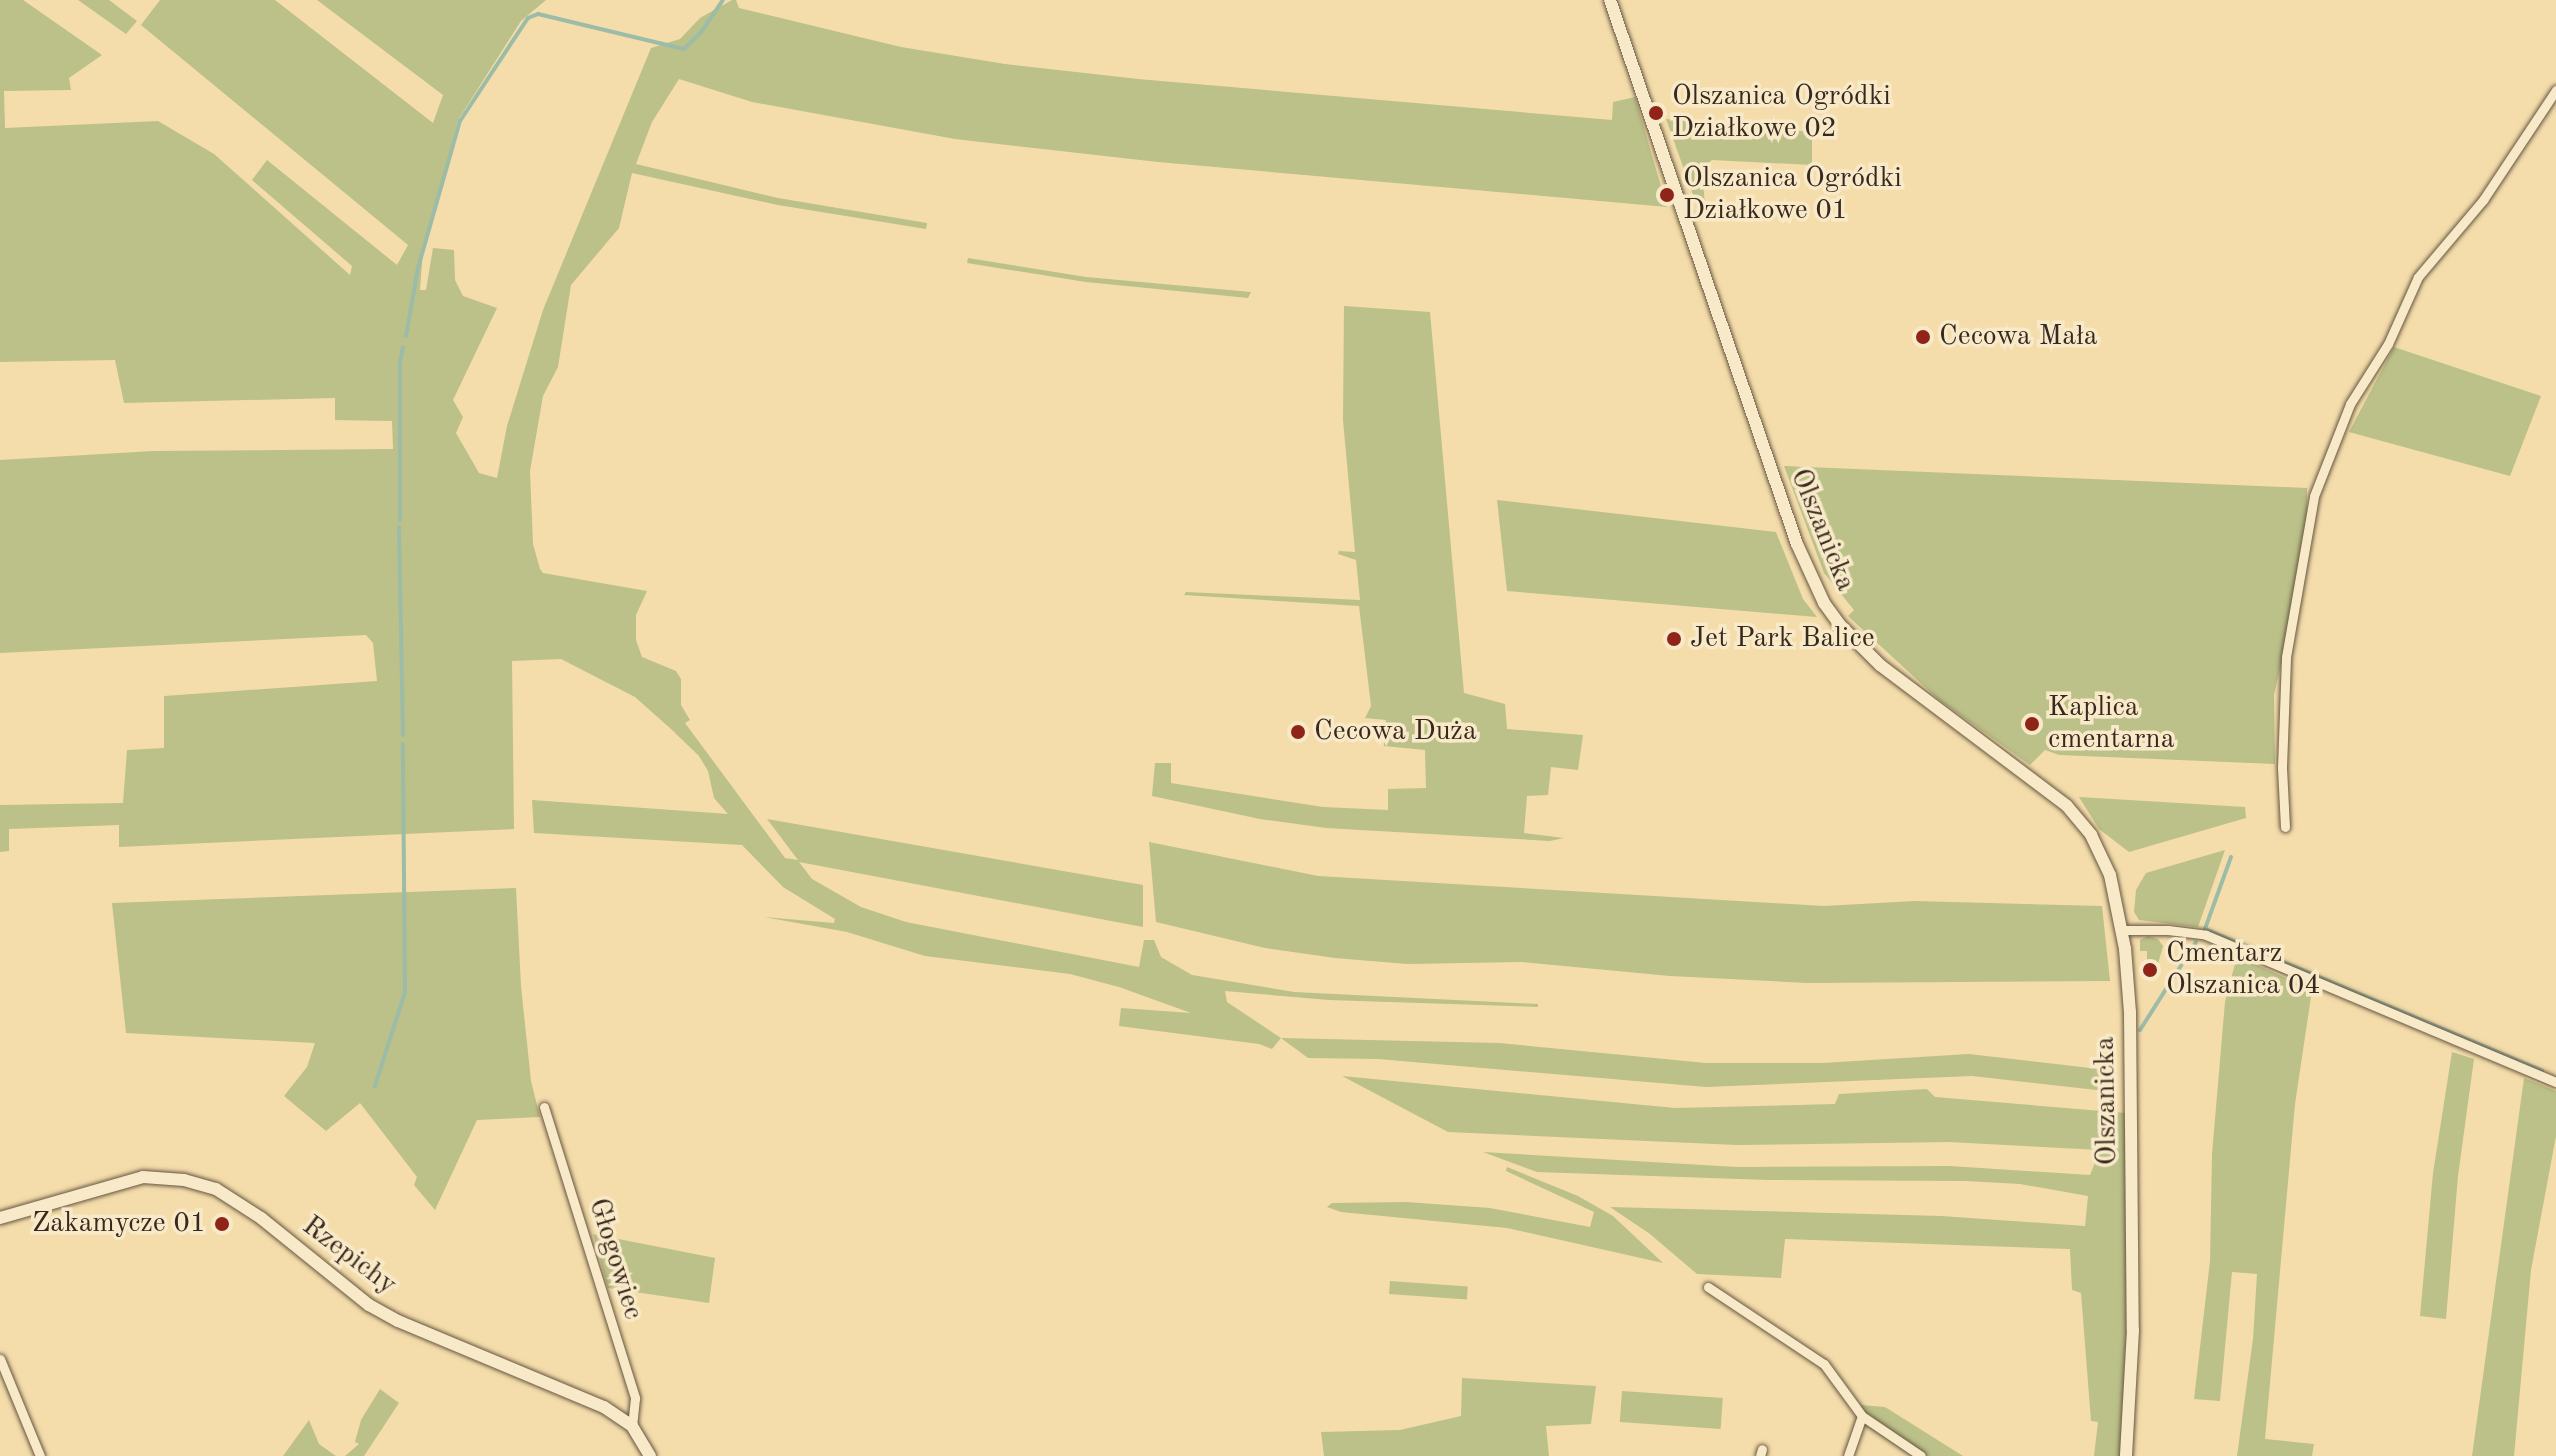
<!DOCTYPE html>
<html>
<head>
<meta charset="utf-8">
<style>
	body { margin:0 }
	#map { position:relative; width:2556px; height:1456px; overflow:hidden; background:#f4ddaa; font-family:"Old Standard TT",serif }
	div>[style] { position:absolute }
	.green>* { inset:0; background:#bbc188; transform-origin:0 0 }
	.stream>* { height:4px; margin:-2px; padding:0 2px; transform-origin:2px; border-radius:2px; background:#9cbca7 }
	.roads { filter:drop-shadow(0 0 2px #665642) drop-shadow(0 0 2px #665642) }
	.street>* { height:9px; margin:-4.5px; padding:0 4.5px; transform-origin:4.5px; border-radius:4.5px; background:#f8e9c8 }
	.secondary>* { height:12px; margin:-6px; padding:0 6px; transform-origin:6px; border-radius:6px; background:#f8e9c8 }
	.dots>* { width:22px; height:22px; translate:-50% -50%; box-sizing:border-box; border:4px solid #f8e9c8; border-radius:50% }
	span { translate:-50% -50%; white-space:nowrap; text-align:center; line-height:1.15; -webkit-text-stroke:7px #f8e9c8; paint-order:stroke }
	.poi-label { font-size:28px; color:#37291f }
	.left { translate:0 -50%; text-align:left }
	.right { translate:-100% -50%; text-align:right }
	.street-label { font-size:28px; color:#37291f }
</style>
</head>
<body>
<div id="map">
	<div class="green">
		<div style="clip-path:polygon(0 0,23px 0,102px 55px,69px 78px,71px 90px,4px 91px,5px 128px,158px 121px,214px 154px,350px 275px,352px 266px,252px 180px,267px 160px,397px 265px,408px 245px,141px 25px,160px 0,275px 0,433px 123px,443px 95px,317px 0,546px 0,521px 21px,458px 120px,423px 250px,420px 290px,426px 290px,433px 248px,454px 250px,455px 280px,463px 296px,497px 308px,453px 400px,463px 417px,456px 433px,479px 473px,497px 478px,507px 426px,543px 310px,651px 48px,680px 39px,700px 18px,732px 0,736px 0,739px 8px,901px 47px,1005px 64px,1138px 79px,1612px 120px,1613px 102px,1635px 97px,1667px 207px,1158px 162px,955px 139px,752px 102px,679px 79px,652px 122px,636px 164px,778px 198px,927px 223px,926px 229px,778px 205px,632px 173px,619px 228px,571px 285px,558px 367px,543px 396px,530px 471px,533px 544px,540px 569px,543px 573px,647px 591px,636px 615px,636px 640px,642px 657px,676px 671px,681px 679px,681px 705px,690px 720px,685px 723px,785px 858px,798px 860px,767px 819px,1143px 885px,1143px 927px,799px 862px,812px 879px,861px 907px,906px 922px,1139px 967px,1144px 940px,1154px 940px,1161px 957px,1192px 975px,1294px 992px,1538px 1004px,1538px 1007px,1329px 1000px,1225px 991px,1227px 1002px,1281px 1038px,1499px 1043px,1706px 1063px,1822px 1063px,1969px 1054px,2116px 1071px,2114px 1092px,1972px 1076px,1706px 1087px,1378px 1059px,1308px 1058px,1281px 1038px,1272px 1049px,1259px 1044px,1119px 1026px,1121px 1008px,1191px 1013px,1119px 987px,1070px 974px,925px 956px,847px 932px,764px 917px,834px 923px,835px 919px,783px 887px,742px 845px,534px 833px,532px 800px,728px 814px,714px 798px,708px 771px,699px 756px,671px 729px,635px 697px,561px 659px,512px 661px,514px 829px,119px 847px,119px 825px,9px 829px,9px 851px,0 852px,0 805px,123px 803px,127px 750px,164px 748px,164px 696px,377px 681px,373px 643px,366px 635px,0 653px,0 460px,153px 451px,393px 449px,392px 421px,335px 420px,335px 398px,124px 403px,115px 360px,0 362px)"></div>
		<div style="clip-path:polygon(78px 0,109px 0,137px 21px,126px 34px)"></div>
		<div style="clip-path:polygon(1666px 119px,1812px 132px,1812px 165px,1712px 160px,1702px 169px,1705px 205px,1696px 203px)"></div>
		<div style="clip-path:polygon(968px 258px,1086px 277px,1251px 292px,1248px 298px,1086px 282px,967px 263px)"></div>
		<div style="clip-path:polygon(1344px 306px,1430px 312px,1464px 693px,1505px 704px,1507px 729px,1583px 735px,1578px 770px,1551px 767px,1548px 795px,1527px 796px,1524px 833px,1564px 838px,1550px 841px,1326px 828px,1260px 819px,1152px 796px,1155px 763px,1171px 763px,1171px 783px,1323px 807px,1388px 810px,1388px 789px,1426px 788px,1425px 750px,1384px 746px,1386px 720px,1365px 718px,1371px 706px,1359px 606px,1184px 595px,1186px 592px,1360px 600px,1356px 560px,1338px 554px,1339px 551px,1355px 552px,1343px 420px)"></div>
		<div style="clip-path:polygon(2394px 347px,2541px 396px,2510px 476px,2349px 432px)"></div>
		<div style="clip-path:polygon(1784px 466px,2307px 488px,2307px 512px,2293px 613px,2274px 695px,2275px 764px,2059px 755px,2045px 750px,2030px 765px,1938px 699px,1848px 616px,1854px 610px,1824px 573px)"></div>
		<div style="clip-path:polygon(1497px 500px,1776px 532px,1803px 599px,1817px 617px,1507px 591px)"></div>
		<div style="clip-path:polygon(2079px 797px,2245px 807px,2246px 818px,2129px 852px,2099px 829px)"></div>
		<div style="clip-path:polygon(1149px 842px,1318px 876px,1824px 906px,1915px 901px,2102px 906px,2110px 981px,1807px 983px,1670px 976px,1522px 962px,1407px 964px,1335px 958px,1265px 948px,1156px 922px)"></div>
		<div style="clip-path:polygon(2225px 850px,2198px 927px,2139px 920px,2134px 912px,2136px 890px,2146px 873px)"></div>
		<div style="clip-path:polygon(516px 888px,521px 986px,531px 1081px,540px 1117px,477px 1120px,435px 1210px,414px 1185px,417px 1177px,360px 1103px,326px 1131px,284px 1096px,307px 1067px,315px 1043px,126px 1033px,112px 903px)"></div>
		<div style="clip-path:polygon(2148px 936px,2158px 939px,2163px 946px,2158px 964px,2147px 960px,2147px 951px,2140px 951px,2140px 940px)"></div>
		<div style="clip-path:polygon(2237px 956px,2312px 990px,2295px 1104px,2265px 1439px,2314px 1444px,2312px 1456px,2237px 1456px,2253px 1339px,2257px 1274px,2232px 1272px,2220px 1401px,2194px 1399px,2210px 1261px,2212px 1154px,2225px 1002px)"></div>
		<div style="clip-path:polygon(2452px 1052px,2474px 1059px,2458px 1176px,2446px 1319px,2420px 1316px,2433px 1173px)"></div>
		<div style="clip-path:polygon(1342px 1076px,1675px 1108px,1835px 1104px,1839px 1094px,1927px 1089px,1935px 1097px,2126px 1113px,2126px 1335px,2120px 1456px,2094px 1456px,2098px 1422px,2091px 1421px,2081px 1293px,2072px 1290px,2070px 1249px,1785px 1239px,1781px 1278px,1697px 1274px,1650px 1234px,1610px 1207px,1941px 1216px,2085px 1226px,2088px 1196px,2020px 1184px,1966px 1181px,1768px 1180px,1537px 1172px,1483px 1152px,1737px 1167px,1950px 1166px,2090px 1175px,2100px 1150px,1949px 1142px,1737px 1145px,1448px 1132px)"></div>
		<div style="clip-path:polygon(2524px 1078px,2556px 1091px,2556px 1136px,2531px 1270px,2514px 1456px,2472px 1456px)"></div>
		<div style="clip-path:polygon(1507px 1167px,1578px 1196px,1613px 1216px,1663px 1263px,1507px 1228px,1341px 1212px,1327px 1207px,1332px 1203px,1406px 1202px,1490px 1208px,1590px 1227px,1594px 1212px,1506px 1171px)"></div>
		<div style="clip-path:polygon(593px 1234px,715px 1258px,709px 1303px,608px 1288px)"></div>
		<div style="left:1390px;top:1281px;width:78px;height:13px;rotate:4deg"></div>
		<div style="clip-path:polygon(1462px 1378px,1596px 1386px,1591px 1424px,1546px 1426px,1549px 1456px,1324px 1456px,1321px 1432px,1400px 1430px,1461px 1416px)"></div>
		<div style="clip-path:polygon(380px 1389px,399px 1403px,364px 1456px,345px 1456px,359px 1444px,355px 1442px,361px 1420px)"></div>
		<div style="left:1622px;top:1391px;width:101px;height:31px;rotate:4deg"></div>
		<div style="clip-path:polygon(1861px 1405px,1885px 1407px,1963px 1456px,1912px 1456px,1862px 1423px)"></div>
		<div style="clip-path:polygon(309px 1420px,319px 1444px,336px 1456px,283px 1456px)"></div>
	</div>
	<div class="stream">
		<div style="left:406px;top:336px;width:69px;rotate:-80deg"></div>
		<div style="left:418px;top:268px;width:153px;rotate:-74.1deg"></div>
		<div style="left:460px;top:121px;width:123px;rotate:-56.6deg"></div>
		<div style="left:528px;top:18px;width:11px;rotate:-22deg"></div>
		<div style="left:538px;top:14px;width:150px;rotate:13.5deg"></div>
		<div style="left:684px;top:49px;width:25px;rotate:-45deg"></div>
		<div style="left:702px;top:31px;width:37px;rotate:-56deg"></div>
		<div style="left:400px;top:520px;width:158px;rotate:-90deg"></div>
		<div style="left:400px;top:362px;width:15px;rotate:-79deg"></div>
		<div style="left:399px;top:527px;width:208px;rotate:88.9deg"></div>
		<div style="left:2231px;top:857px;width:77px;rotate:109.9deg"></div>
		<div style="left:2205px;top:929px;width:366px;rotate:22.8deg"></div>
		<div style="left:2140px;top:1030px;width:104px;rotate:-57.5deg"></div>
		<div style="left:375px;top:1086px;width:99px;rotate:-72.3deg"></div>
		<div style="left:405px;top:992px;width:248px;rotate:-90.5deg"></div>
	</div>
	<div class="roads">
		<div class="street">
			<div style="left:2285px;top:827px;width:60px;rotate:-92.9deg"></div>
			<div style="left:2282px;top:767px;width:110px;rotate:-87.9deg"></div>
			<div style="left:2286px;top:657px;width:163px;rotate:-80.1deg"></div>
			<div style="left:2314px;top:496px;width:99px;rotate:-68.6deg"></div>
			<div style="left:2350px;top:404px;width:71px;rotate:-57.7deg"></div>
			<div style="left:2388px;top:344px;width:73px;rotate:-65.9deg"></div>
			<div style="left:2418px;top:277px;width:101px;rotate:-49.8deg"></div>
			<div style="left:2483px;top:200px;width:132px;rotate:-56.4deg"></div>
			<div style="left:2122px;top:930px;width:46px"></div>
			<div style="left:2168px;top:930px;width:38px;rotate:7deg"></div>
			<div style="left:2206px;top:935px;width:380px;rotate:22.8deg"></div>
			<div style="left:544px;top:1107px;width:305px;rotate:72.6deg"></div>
			<div style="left:635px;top:1398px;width:28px;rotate:96deg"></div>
			<div style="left:1708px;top:1287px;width:139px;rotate:33.6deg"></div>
			<div style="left:1824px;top:1364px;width:64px;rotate:53.8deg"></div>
			<div style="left:1862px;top:1416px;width:71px;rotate:34.1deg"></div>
			<div style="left:0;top:1359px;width:105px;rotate:67.6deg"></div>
			<div style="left:1760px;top:1456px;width:7px;rotate:-74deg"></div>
			<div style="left:1848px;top:1456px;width:42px;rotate:-70.7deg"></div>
		</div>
		<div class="secondary">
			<div style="left:1610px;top:0;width:575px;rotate:71.03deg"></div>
			<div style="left:1797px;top:544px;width:65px;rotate:65.4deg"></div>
			<div style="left:1824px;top:603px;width:27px;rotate:54deg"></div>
			<div style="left:1840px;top:625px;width:57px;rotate:45deg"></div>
			<div style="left:1880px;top:665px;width:234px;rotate:37deg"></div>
			<div style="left:2067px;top:806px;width:38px;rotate:50deg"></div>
			<div style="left:2091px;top:835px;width:44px;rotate:64.6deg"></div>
			<div style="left:2110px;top:875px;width:76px;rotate:78.5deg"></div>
			<div style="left:2125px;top:949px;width:63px;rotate:85.5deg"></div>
			<div style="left:2130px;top:1012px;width:318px;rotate:89.5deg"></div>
			<div style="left:2133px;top:1330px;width:126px;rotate:93.2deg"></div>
			<div style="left:0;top:1218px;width:149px;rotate:-16deg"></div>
			<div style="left:143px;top:1177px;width:41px;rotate:4.2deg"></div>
			<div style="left:184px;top:1180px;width:33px;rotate:16deg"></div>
			<div style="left:216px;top:1189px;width:54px;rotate:32.8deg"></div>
			<div style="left:261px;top:1218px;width:139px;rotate:38.9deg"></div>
			<div style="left:369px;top:1305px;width:33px;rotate:29deg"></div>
			<div style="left:398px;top:1321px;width:223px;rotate:22.7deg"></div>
			<div style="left:604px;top:1407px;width:34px;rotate:34deg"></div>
			<div style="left:632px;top:1426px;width:35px;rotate:59deg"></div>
		</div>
	</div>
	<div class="dots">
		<div style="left:1656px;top:113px;background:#8f2418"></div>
		<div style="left:1667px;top:195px;background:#8f2418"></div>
		<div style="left:1923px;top:337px;background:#8f2418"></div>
		<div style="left:1674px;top:639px;background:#8f2418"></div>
		<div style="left:2032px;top:724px;background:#8f2418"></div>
		<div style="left:1298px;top:732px;background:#8f2418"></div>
		<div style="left:2150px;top:970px;background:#8f2418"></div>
		<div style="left:222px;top:1224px;background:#8f2418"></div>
	</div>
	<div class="poi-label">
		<span class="left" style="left:1672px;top:113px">Olszanica Ogródki<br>Działkowe 02</span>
		<span class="left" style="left:1683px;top:195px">Olszanica Ogródki<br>Działkowe 01</span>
		<span class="left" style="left:1939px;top:337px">Cecowa Mała</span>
		<span class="left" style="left:1690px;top:639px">Jet Park Balice</span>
		<span class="left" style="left:2048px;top:724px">Kaplica<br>cmentarna</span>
		<span class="left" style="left:1314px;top:732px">Cecowa Duża</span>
		<span class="left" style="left:2166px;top:970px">Cmentarz<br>Olszanica 04</span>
		<span class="right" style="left:206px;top:1224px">Zakamycze 01</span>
	</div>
	<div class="street-label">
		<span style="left:1822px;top:530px;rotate:68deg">Olszanicka</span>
		<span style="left:2107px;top:1101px;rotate:-91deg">Olszanicka</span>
		<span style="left:349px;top:1256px;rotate:37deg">Rzepichy</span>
		<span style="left:615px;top:1259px;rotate:73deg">Głogowiec</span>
	</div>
</div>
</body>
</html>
